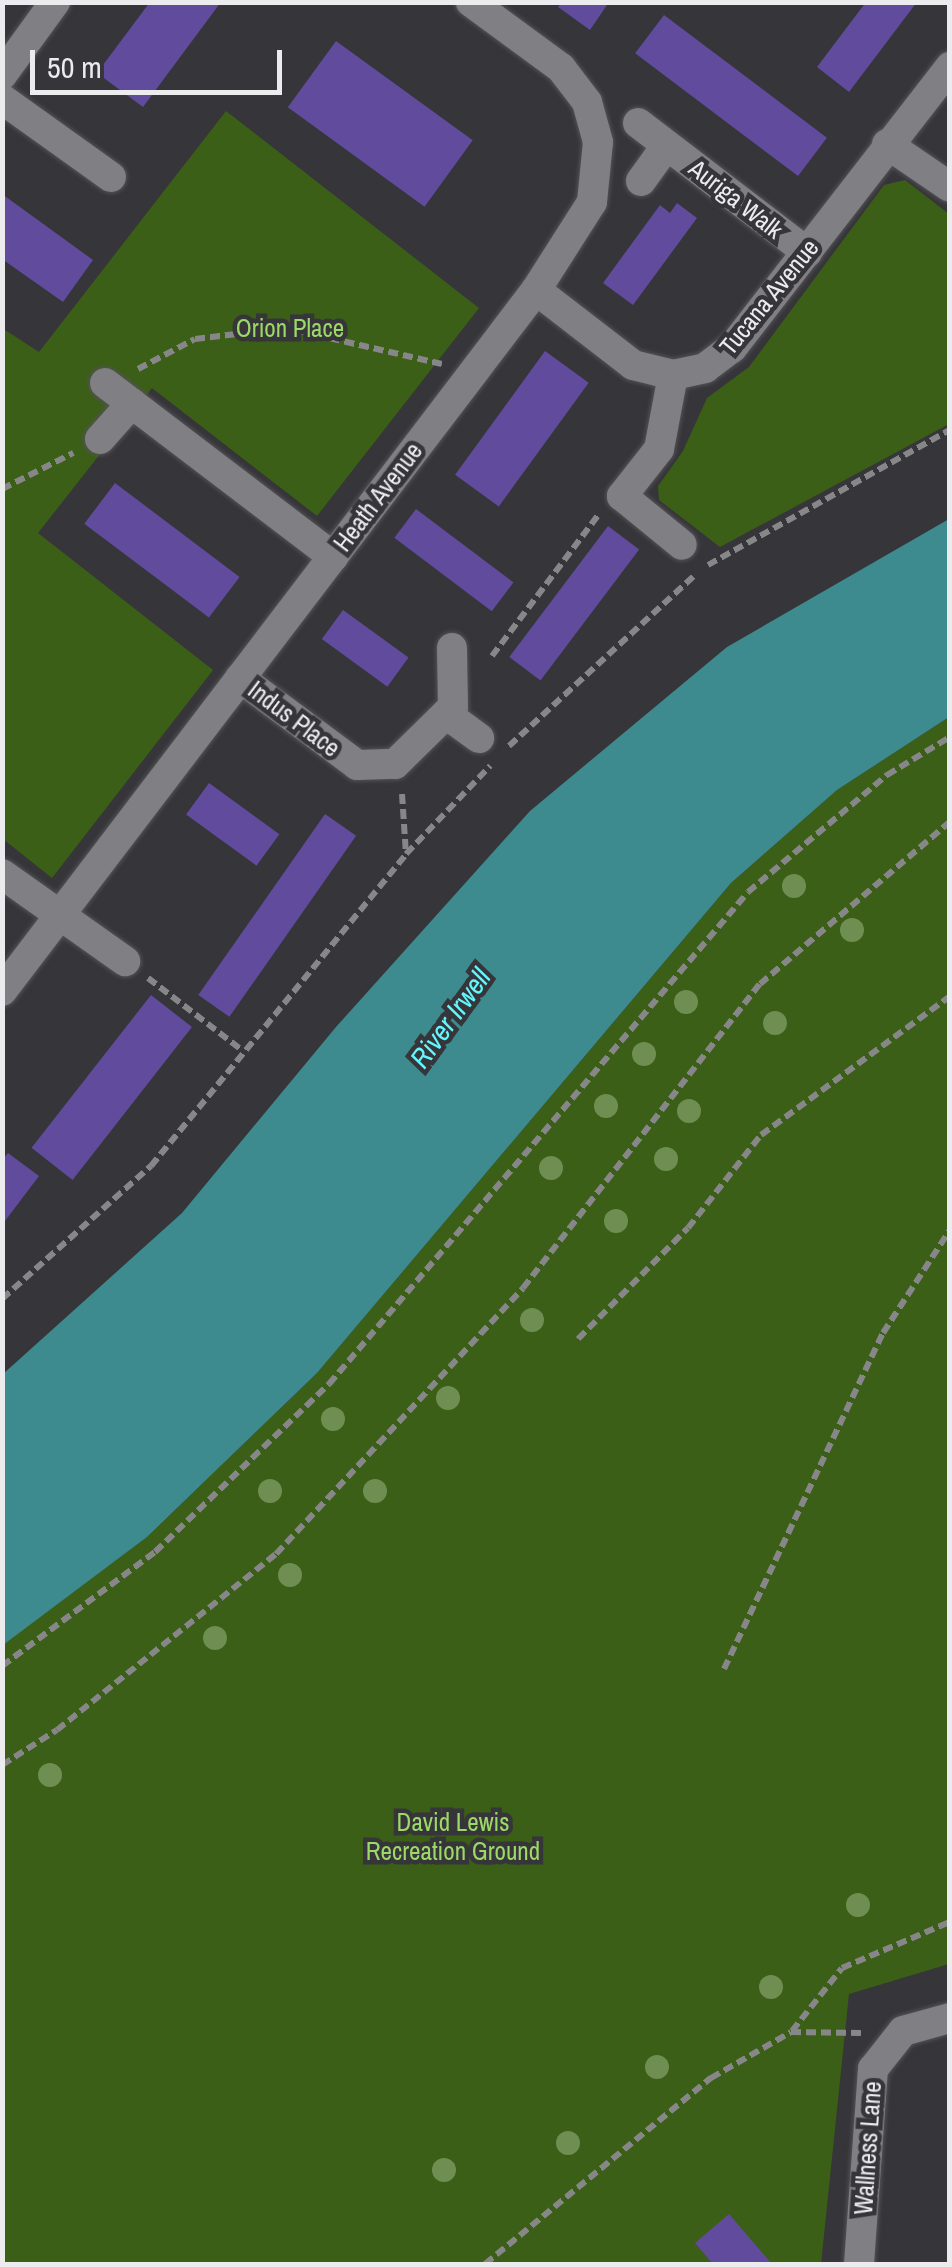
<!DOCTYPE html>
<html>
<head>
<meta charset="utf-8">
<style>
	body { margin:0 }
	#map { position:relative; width:952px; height:2267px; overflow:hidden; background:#363539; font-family:"Archivo Narrow",sans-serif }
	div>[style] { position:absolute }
	.green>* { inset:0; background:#3c5f17 }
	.water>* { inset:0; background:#3d8b8f }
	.building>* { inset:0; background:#614b9d; transform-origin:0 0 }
	.path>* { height:6px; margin-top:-3px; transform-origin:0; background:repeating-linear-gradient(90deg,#87878a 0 10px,transparent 0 15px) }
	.roads { filter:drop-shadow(0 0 2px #535256) drop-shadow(0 0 2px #535256) }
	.minor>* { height:30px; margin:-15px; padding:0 15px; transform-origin:15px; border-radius:15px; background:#807f84 }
	.trees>* { width:24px; height:24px; margin:-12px; border-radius:50%; background:#6f8f52 }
	span { translate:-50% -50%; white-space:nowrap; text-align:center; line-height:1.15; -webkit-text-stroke:9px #363539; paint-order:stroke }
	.street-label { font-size:25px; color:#ececef }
	.park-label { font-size:25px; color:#9dd967 }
	.water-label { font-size:28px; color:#61f7fe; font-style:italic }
	.frame { position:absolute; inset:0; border:5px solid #ececef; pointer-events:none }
	.scale { position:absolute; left:30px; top:50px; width:252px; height:45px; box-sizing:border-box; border:5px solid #ececef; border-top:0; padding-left:12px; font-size:30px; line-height:35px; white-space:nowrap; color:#ececef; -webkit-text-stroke:8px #363539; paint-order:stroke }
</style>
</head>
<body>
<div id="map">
	<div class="green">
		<div style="clip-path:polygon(226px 111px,479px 308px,317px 516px,152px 388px,38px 533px,213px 670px,52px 878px,3px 839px,2px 328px,39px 352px)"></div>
		<div style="clip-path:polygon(905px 180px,949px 214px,949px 424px,720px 547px,659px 500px,658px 486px,683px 451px,707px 398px,749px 367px,884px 185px)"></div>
		<div style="clip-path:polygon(949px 717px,949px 1964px,849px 1994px,821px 2264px,4px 2264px,2px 1645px,147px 1537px,317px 1373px,731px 883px,837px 790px)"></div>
	</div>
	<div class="water">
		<div style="clip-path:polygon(949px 519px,949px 717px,837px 790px,731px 883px,317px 1373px,147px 1537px,3px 1645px,3px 1374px,182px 1213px,336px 1027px,530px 811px,727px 647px)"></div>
	</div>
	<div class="building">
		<div style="clip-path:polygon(150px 2px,221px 2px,143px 107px,97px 73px)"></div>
		<div style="clip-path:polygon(562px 2px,609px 2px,590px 30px,558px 7px)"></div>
		<div style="clip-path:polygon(866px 2px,917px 2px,849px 92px,817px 67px)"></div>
		<div style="left:664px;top:15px;width:204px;height:48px;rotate:37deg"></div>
		<div style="left:336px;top:41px;width:169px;height:82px;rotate:36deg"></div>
		<div style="clip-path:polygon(2px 194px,93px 260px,63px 302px,2px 259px)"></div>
		<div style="clip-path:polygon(677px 203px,697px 218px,633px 305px,603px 283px,660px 205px,670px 213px)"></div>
		<div style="left:545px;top:351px;width:54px;height:153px;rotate:36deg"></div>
		<div style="left:115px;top:483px;width:156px;height:51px;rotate:37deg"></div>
		<div style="left:416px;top:509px;width:122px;height:36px;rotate:37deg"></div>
		<div style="left:608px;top:526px;width:39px;height:164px;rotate:37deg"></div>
		<div style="left:343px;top:610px;width:81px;height:36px;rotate:36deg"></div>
		<div style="left:209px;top:783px;width:87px;height:39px;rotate:36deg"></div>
		<div style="left:325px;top:814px;width:38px;height:221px;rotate:35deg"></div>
		<div style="left:151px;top:995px;width:52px;height:194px;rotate:38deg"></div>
		<div style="clip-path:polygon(8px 1153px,39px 1176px,2px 1225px,2px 1160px)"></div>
		<div style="clip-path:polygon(729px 2214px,772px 2264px,713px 2264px,695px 2243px)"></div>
	</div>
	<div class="path">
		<div style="left:138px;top:369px;width:64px;rotate:-27.8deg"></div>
		<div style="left:195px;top:339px;width:92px;rotate:-6.9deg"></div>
		<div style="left:286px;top:328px;width:160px;rotate:13deg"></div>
		<div style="left:2px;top:489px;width:80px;rotate:-26.9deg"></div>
		<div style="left:708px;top:565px;width:277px;rotate:-29.2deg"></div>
		<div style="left:492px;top:656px;width:178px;rotate:-53deg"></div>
		<div style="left:509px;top:746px;width:253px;rotate:-42.6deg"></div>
		<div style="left:402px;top:794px;width:60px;rotate:86.2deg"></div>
		<div style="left:148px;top:978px;width:118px;rotate:37.5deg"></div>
		<div style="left:2px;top:1299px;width:200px;rotate:-41.8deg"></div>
		<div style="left:151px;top:1166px;width:403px;rotate:-50.7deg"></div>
		<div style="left:406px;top:854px;width:122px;rotate:-46.3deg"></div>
		<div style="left:578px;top:1339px;width:156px;rotate:-45.3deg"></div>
		<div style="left:688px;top:1228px;width:118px;rotate:-51.9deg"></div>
		<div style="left:761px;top:1135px;width:235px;rotate:-36.3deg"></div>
		<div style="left:2px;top:1666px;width:191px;rotate:-36.7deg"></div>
		<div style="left:155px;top:1552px;width:242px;rotate:-44deg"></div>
		<div style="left:329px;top:1384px;width:646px;rotate:-49.58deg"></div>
		<div style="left:748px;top:892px;width:182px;rotate:-40.1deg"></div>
		<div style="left:887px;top:775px;width:74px;rotate:-31.1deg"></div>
		<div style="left:724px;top:1669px;width:372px;rotate:-64.7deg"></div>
		<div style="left:883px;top:1333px;width:123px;rotate:-57deg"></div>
		<div style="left:2px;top:1765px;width:65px;rotate:-32.5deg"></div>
		<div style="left:57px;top:1730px;width:281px;rotate:-38.8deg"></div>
		<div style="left:276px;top:1554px;width:363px;rotate:-47.1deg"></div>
		<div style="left:523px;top:1288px;width:385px;rotate:-52.1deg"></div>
		<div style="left:760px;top:984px;width:250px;rotate:-40.5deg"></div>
		<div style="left:792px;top:2031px;width:80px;rotate:-51.6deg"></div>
		<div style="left:842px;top:1968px;width:117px;rotate:-23.1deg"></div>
		<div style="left:485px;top:2264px;width:293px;rotate:-39.5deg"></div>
		<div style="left:711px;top:2078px;width:92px;rotate:-29.9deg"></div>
		<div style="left:791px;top:2032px;width:70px;rotate:0.8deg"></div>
	</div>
	<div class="roads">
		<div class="minor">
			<div style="left:2px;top:75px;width:90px;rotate:-54deg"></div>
			<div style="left:2px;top:99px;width:134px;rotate:35.6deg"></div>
			<div style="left:638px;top:123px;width:213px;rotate:37.4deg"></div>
			<div style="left:887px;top:144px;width:76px;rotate:34.3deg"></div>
			<div style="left:641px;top:181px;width:44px;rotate:-54.2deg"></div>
			<div style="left:536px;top:290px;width:123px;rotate:37.7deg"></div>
			<div style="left:633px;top:365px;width:41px;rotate:14deg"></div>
			<div style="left:673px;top:375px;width:33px;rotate:-12deg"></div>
			<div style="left:705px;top:368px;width:34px;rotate:-37deg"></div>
			<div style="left:732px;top:348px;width:356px;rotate:-52.2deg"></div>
			<div style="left:673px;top:375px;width:75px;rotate:100.7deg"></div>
			<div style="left:659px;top:449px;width:60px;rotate:128.2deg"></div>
			<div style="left:622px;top:496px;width:77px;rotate:39.2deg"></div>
			<div style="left:105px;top:383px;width:287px;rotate:37.3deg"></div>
			<div style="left:100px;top:439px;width:48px;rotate:-48.4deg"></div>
			<div style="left:240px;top:678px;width:146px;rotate:36.6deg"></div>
			<div style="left:357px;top:765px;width:38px;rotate:-2deg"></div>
			<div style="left:395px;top:764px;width:81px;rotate:-44.5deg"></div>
			<div style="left:453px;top:707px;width:59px;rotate:-91deg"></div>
			<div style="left:446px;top:714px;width:41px;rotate:36deg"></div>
			<div style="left:2px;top:874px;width:151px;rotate:35.3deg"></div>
			<div style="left:2px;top:991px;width:881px;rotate:-52.7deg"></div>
			<div style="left:536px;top:290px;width:104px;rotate:-57.5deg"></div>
			<div style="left:592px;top:202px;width:60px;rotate:-84.3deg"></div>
			<div style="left:598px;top:142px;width:41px;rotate:-105.4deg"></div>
			<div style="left:587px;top:102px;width:43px;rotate:-127.4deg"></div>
			<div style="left:561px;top:68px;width:112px;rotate:-143.7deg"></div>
			<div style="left:859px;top:2264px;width:196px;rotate:-85.9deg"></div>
			<div style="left:873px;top:2069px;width:48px;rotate:-51.7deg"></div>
			<div style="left:903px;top:2031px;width:49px;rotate:-15.5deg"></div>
		</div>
	</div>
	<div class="trees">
		<div style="left:794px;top:886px"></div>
		<div style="left:852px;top:930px"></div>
		<div style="left:686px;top:1002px"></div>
		<div style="left:775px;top:1023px"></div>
		<div style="left:644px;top:1054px"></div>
		<div style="left:606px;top:1106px"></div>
		<div style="left:689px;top:1111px"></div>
		<div style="left:666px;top:1159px"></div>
		<div style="left:551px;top:1168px"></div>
		<div style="left:616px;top:1221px"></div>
		<div style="left:532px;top:1320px"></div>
		<div style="left:448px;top:1398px"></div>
		<div style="left:333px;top:1419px"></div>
		<div style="left:270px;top:1491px"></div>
		<div style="left:375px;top:1491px"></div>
		<div style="left:290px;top:1575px"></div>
		<div style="left:215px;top:1638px"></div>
		<div style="left:50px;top:1775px"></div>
		<div style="left:858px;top:1905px"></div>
		<div style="left:771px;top:1987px"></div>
		<div style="left:657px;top:2067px"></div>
		<div style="left:568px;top:2143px"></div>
		<div style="left:444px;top:2170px"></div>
	</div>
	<div class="street-label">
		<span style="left:736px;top:199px;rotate:38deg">Auriga Walk</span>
		<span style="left:769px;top:297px;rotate:-51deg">Tucana Avenue</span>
		<span style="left:378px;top:497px;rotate:-53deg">Heath Avenue</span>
		<span style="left:294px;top:719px;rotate:37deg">Indus Place</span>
		<span style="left:868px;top:2148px;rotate:-86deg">Wallness Lane</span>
	</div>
	<div class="park-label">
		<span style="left:290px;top:328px">Orion Place</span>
		<span style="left:453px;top:1837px">David Lewis<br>Recreation Ground</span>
	</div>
	<div class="water-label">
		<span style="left:450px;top:1018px;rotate:-54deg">River Irwell</span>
	</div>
	<div class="frame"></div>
	<div class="scale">50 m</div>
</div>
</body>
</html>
